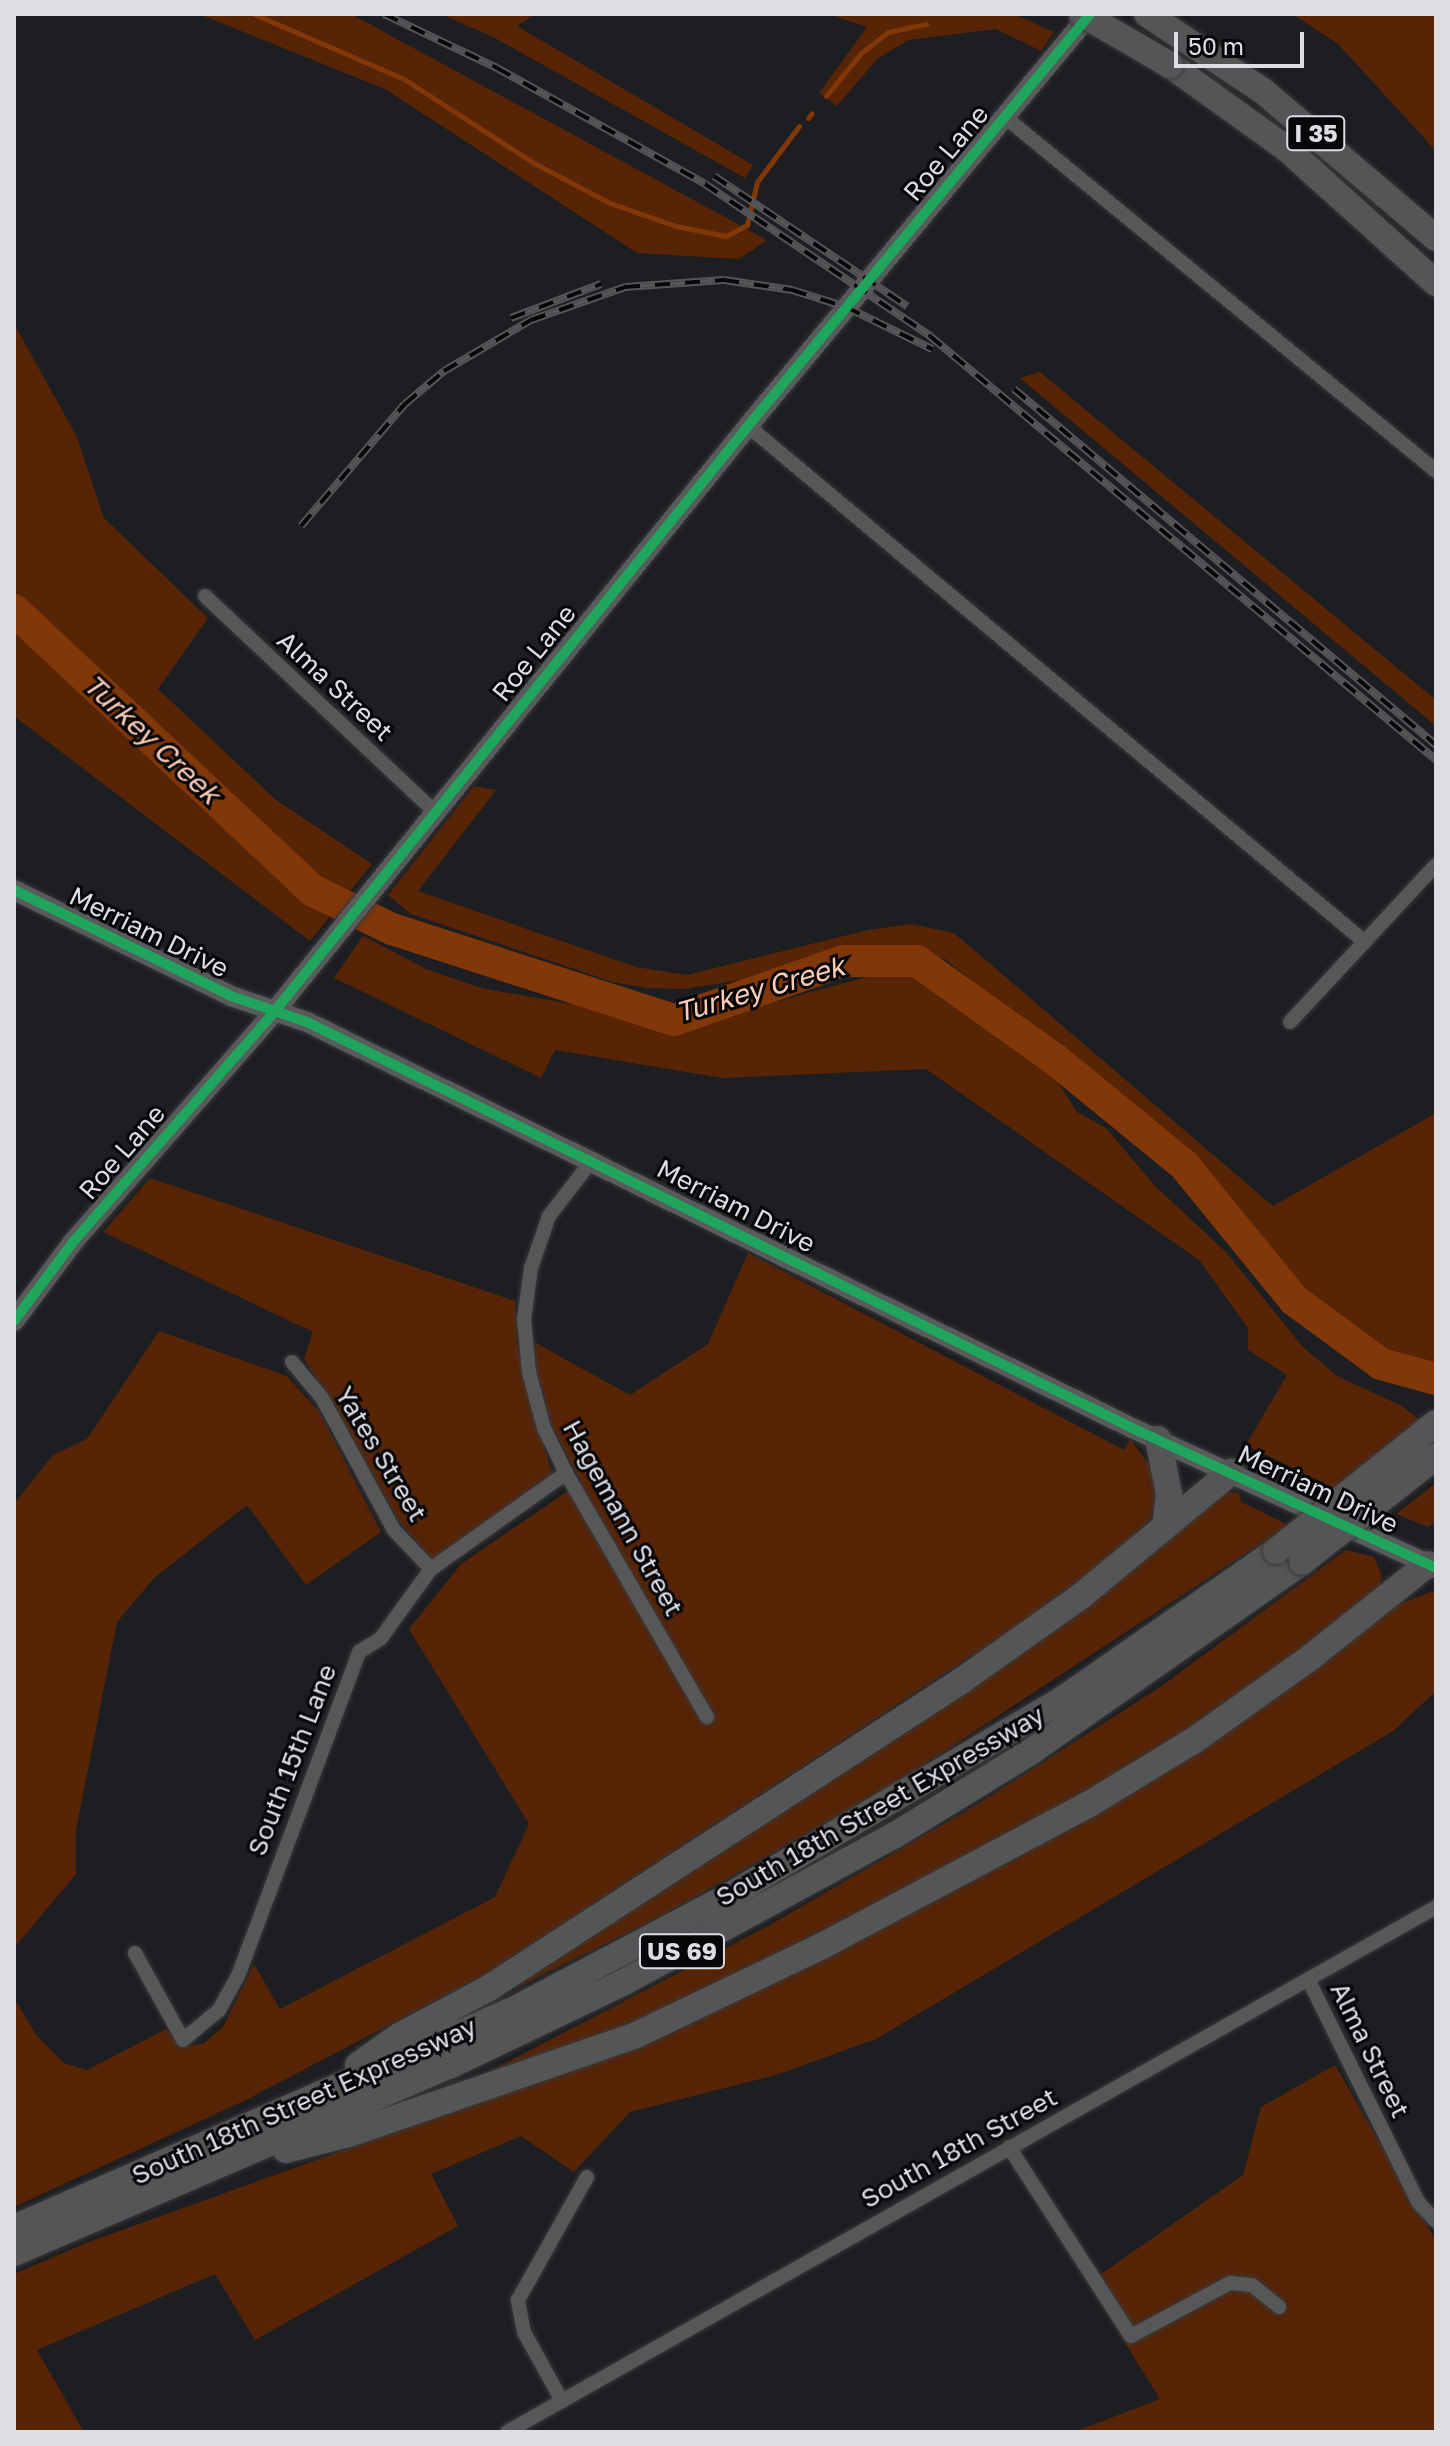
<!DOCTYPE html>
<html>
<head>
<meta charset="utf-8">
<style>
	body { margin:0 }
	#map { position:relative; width:1450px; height:2446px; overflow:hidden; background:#1d1e21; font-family:"Golos Text",sans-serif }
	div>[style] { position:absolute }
	.green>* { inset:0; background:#572406 }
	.stream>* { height:5px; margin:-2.5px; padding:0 2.5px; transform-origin:2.5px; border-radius:2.5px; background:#813708 }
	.river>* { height:32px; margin:-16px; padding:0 16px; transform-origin:16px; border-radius:16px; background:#813708 }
	.roads { filter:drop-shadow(0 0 2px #39393b) drop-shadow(0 0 2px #39393b) }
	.street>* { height:14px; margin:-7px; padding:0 7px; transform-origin:7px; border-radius:7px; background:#565758 }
	.secondary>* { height:20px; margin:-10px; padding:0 10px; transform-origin:10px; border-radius:10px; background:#595a5b }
	.highway>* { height:26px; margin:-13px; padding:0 13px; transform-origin:13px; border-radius:13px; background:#545557 }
	.rail>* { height:8px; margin-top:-4px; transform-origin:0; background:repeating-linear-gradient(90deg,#07070a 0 15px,#555558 0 30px); box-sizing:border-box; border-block:2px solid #555558 }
	.bridges { filter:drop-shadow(0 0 2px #39393b) drop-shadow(0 0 2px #39393b) }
	.highway-bridge>* { height:26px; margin:-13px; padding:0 13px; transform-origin:13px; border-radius:13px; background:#545557 }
	.cycleway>* { height:10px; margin:-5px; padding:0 5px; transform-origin:5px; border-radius:5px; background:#20a55d }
	span { translate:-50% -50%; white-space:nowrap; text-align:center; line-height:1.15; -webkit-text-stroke:6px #07070a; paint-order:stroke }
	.shield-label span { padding:2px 6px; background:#07070a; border:2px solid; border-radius:6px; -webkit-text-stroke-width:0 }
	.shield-label { font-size:24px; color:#dddee3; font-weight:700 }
	.street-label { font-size:26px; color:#dddee3 }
	.water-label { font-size:28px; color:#fbccb6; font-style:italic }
	.frame { position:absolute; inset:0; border:16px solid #dddee3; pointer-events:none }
	.scale { position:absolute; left:1174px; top:32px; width:130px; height:36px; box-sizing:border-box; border:4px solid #dddee3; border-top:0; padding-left:10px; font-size:24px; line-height:28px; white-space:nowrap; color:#dddee3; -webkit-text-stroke:6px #07070a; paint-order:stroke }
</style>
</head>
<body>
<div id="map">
	<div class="green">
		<div style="clip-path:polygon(199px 14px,351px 14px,767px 240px,739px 259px,637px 253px,385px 89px)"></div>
		<div style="clip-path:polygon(441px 14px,536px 14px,517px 26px,753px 165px,745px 178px,495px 38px)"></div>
		<div style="clip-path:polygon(828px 14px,1014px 14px,1054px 32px,1041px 51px,996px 29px,909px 40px,878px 58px,837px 106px,819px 93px,867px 27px)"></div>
		<div style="clip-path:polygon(1292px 14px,1436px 14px,1436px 151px,1338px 44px)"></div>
		<div style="clip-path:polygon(14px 324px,77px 437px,104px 518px,208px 618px,158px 689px,275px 799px,372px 864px,310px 941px,14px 716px)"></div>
		<div style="clip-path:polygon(1040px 372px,1436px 700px,1436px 726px,1020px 378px)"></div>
		<div style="clip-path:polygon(474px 786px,496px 790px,418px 891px,636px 967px,687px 975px,868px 930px,911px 924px,954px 933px,1273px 1206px,1436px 1113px,1436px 1367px,1372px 1347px,1335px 1320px,1293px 1283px,1173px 1141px,945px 959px,900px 950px,831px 950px,749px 979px,683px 989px,647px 988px,613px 982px,411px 914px,388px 895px)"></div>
		<div style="clip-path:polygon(363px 936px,426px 969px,481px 988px,688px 1025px,882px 973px,920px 976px,1047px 1066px,1077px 1112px,1106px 1128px,1154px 1185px,1225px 1251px,1303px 1347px,1337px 1376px,1402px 1406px,1424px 1423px,1338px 1490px,1246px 1445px,1287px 1375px,1248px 1350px,1248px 1328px,1199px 1260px,926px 1069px,722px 1078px,555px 1050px,541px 1078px,334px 978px)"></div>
		<div style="clip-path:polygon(150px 1178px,515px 1301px,518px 1349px,552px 1475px,432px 1561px,399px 1521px,304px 1358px,313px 1332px,103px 1232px)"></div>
		<div style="clip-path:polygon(748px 1253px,1124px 1450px,1130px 1439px,1155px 1472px,1158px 1490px,1151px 1518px,1124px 1546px,1020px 1624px,486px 1974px,246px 2100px,14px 2207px,14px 1998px,37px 2036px,64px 2063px,87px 2070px,166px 2029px,182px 2046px,203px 2044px,223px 2027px,254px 1964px,280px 2009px,495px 1897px,529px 1824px,409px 1629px,461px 1564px,581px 1482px,553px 1429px,536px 1369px,534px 1342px,630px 1395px,708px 1344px)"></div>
		<div style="clip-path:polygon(159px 1331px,287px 1376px,320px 1413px,381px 1532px,306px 1585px,247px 1505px,154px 1578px,117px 1622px,76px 1830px,76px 1874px,14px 1948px,14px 1504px,53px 1455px,87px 1439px)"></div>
		<div style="clip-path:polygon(1436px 1483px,1436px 1521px,1428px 1527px,1396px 1514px)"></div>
		<div style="clip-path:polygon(1223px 1492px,1239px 1493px,1241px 1502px,1289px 1525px,894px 1784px,661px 1916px,516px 1988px,512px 1981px)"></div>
		<div style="clip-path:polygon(1346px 1550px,1374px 1557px,1382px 1576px,1377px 1594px,1228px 1706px,1068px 1805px,652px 2020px,479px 2077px,768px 1926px,981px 1802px,1160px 1687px)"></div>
		<div style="clip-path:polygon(1436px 1590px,1436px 1691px,1393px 1731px,876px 2039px,776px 2075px,630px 2112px,574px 2172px,521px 2136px,431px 2174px,458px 2226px,255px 2340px,215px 2274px,37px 2350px,84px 2432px,14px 2432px,14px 2274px,86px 2243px,646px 2041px,795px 1974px,1089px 1815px,1397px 1605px)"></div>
		<div style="clip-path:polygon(1335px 2065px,1436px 2241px,1436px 2432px,1074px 2432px,1160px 2399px,1088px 2283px,1243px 2175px,1261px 2107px)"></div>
	</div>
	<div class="stream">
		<div style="left:254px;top:14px;width:163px;rotate:23.4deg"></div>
		<div style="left:404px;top:79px;width:155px;rotate:32.9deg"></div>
		<div style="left:534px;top:163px;width:86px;rotate:27.8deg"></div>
		<div style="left:610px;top:203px;width:70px;rotate:19.2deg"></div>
		<div style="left:676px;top:226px;width:51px;rotate:11.3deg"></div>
		<div style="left:726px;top:236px;width:24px;rotate:-28deg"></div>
		<div style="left:747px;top:225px;width:44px;rotate:-76.9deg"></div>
		<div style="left:757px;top:182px;width:70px;rotate:-53.1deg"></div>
		<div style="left:826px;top:96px;width:55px;rotate:-50.9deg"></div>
		<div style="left:861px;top:53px;width:34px;rotate:-38deg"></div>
		<div style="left:888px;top:32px;width:39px;rotate:-12deg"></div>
		<div style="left:808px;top:118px;width:6px;rotate:-51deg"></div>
	</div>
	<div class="river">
		<div style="left:14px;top:610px;width:409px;rotate:43.2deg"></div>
		<div style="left:312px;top:890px;width:89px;rotate:26deg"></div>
		<div style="left:392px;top:929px;width:296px;rotate:17.9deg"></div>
		<div style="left:674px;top:1020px;width:179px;rotate:-19.2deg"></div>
		<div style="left:843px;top:961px;width:74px"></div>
		<div style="left:917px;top:961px;width:172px;rotate:35.5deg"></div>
		<div style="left:1057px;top:1061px;width:164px;rotate:39.3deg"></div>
		<div style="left:1184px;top:1165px;width:174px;rotate:50.8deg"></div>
		<div style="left:1294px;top:1300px;width:108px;rotate:36.3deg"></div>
		<div style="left:1381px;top:1364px;width:57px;rotate:15.3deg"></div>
	</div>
	<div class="roads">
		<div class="street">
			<div style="left:1005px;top:117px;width:558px;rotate:39.4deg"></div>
			<div style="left:748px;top:426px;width:804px;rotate:39.91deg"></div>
			<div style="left:205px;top:596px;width:314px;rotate:43.2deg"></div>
			<div style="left:1290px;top:1022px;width:214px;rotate:-47.1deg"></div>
			<div style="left:593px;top:1159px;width:72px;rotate:127.7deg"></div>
			<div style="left:549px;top:1216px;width:55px;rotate:109.1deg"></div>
			<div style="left:531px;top:1268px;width:51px;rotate:97.8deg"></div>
			<div style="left:524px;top:1319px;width:53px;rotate:84.6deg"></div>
			<div style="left:529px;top:1372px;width:58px;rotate:75deg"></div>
			<div style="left:544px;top:1428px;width:50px;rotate:63.9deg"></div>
			<div style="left:566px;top:1473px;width:282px;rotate:60deg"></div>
			<div style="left:292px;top:1362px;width:47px;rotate:50.2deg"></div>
			<div style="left:322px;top:1398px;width:150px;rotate:61.4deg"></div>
			<div style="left:394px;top:1530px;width:54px;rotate:46.5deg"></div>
			<div style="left:135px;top:1953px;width:99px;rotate:61.1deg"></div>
			<div style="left:183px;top:2040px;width:47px;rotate:-39.8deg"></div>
			<div style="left:219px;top:2010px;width:39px;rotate:-61deg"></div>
			<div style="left:238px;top:1976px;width:346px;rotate:-69.5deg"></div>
			<div style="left:359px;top:1652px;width:26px;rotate:-32deg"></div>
			<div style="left:381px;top:1638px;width:85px;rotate:-54.1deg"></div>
			<div style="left:431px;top:1569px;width:166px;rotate:-35.4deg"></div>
			<div style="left:1309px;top:1981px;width:246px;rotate:63.7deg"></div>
			<div style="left:1418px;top:2202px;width:26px;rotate:47deg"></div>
			<div style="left:1009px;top:2147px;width:225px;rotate:57.2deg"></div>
			<div style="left:1131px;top:2336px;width:112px;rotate:-28.2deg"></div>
			<div style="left:1230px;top:2283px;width:22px;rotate:5deg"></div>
			<div style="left:1252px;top:2285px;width:35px;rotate:39deg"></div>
			<div style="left:562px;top:2401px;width:79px;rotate:-118.8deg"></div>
			<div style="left:524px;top:2332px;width:33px;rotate:-101deg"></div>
			<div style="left:518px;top:2300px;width:141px;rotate:-60.7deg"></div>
			<div style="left:507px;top:2432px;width:1067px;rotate:-29.47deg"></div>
		</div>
		<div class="secondary">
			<div style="left:14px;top:890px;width:242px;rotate:26deg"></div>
			<div style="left:231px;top:996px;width:80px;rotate:18.9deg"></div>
			<div style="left:307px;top:1022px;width:919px;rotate:26.2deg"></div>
			<div style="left:1132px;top:1428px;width:335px;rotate:24.7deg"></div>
			<div style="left:14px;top:1321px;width:99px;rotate:-53.2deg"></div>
			<div style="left:73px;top:1242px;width:305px;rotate:-48.8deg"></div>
			<div style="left:274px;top:1012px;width:754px;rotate:-51.03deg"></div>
			<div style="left:748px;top:426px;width:535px;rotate:-50.3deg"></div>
		</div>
		<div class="highway">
			<div style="left:1147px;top:14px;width:139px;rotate:33.6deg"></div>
			<div style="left:1263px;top:91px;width:227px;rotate:40.4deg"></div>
			<div style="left:1170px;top:65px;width:144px;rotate:35.7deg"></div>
			<div style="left:1287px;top:149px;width:200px;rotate:42deg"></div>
			<div style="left:1158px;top:1439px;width:56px;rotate:78.7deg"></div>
			<div style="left:1169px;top:1494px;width:33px;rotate:97deg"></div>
			<div style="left:358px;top:2065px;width:50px;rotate:-35.3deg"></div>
			<div style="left:399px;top:2036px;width:102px;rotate:-28.1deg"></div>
			<div style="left:489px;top:1988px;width:563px;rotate:-33.04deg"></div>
			<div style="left:961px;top:1681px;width:147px;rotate:-35.3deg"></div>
			<div style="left:1081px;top:1596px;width:195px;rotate:-39.6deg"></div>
			<div style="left:286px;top:2150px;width:68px;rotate:-14.4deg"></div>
			<div style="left:352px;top:2133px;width:298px;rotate:-19deg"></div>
			<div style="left:634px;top:2036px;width:213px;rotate:-25.6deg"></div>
			<div style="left:826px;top:1944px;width:300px;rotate:-28deg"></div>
			<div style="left:1091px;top:1803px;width:119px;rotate:-31.3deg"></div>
			<div style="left:1193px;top:1741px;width:145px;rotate:-35.4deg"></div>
			<div style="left:1311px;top:1657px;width:149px;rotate:-38.5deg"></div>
			<div style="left:14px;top:2228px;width:547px;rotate:-23.61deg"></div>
			<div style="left:515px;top:2009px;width:246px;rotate:-27.9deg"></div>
			<div style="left:732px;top:1894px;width:384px;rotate:-30.5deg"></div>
			<div style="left:1063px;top:1699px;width:259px;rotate:-34.8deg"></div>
			<div style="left:14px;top:2253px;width:473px;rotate:-23.3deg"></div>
			<div style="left:449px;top:2066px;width:194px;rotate:-25.6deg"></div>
			<div style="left:624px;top:1982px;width:308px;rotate:-28.5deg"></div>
			<div style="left:895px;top:1835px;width:161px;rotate:-31.5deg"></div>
			<div style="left:1032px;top:1751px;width:330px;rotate:-35deg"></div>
		</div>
	</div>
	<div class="rail">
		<div style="left:384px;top:14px;width:125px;rotate:25.5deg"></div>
		<div style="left:497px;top:68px;width:238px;rotate:29.1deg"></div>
		<div style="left:705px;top:184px;width:272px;rotate:34deg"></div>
		<div style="left:930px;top:336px;width:660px;rotate:39.96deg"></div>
		<div style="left:714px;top:176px;width:233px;rotate:34deg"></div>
		<div style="left:511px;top:318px;width:96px;rotate:-20.7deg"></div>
		<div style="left:1014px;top:389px;width:552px;rotate:40.15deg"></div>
		<div style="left:301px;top:526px;width:160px;rotate:-49.6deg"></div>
		<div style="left:405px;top:404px;width:51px;rotate:-40.2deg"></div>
		<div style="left:444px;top:371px;width:101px;rotate:-30.4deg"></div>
		<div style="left:531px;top:320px;width:100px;rotate:-19.3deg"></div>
		<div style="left:625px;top:287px;width:99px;rotate:-4deg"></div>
		<div style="left:724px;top:280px;width:69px;rotate:8.4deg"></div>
		<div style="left:792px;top:290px;width:57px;rotate:17.5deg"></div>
		<div style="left:846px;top:307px;width:96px;rotate:26deg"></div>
	</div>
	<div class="bridges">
		<div class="highway-bridge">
			<div style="left:1082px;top:14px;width:102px;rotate:30.1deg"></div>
			<div style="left:1276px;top:1551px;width:205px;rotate:-38.7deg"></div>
			<div style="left:1302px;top:1562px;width:171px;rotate:-38.3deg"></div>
		</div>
	</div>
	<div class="cycleway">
		<div style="left:14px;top:890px;width:242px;rotate:26deg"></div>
		<div style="left:231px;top:996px;width:80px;rotate:18.9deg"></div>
		<div style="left:307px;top:1022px;width:919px;rotate:26.2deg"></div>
		<div style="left:1132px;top:1428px;width:335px;rotate:24.7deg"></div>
		<div style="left:14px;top:1321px;width:99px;rotate:-53.2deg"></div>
		<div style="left:73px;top:1242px;width:305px;rotate:-48.8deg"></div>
		<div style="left:274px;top:1012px;width:754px;rotate:-51.03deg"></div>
		<div style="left:748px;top:426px;width:535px;rotate:-50.3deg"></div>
	</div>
	<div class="shield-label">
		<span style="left:1316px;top:133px">I 35</span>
		<span style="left:682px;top:1951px">US 69</span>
	</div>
	<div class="street-label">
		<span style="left:946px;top:153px;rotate:-50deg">Roe Lane</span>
		<span style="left:534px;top:653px;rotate:-51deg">Roe Lane</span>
		<span style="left:335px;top:686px;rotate:43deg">Alma Street</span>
		<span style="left:149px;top:932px;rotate:26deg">Merriam Drive</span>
		<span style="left:122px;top:1152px;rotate:-49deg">Roe Lane</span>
		<span style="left:736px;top:1206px;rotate:27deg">Merriam Drive</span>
		<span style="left:381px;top:1454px;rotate:59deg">Yates Street</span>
		<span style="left:1318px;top:1489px;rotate:25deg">Merriam Drive</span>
		<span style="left:623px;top:1518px;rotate:61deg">Hagemann Street</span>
		<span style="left:292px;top:1760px;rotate:-69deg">South 15th Lane</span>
		<span style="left:880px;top:1806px;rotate:-30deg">South 18th Street Expressway</span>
		<span style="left:1370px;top:2050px;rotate:64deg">Alma Street</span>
		<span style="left:304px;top:2101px;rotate:-24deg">South 18th Street Expressway</span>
		<span style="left:959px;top:2148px;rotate:-29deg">South 18th Street</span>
	</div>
	<div class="water-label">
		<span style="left:152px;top:739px;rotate:43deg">Turkey Creek</span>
		<span style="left:760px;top:989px;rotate:-16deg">Turkey Creek</span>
	</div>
	<div class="frame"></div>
	<div class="scale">50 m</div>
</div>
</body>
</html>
